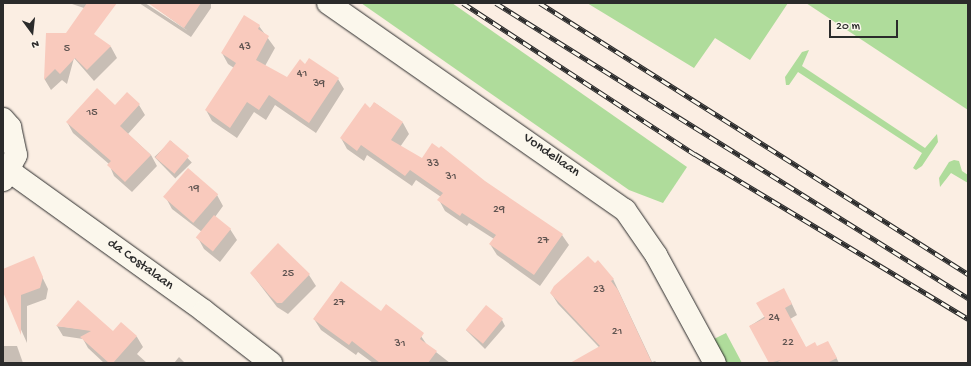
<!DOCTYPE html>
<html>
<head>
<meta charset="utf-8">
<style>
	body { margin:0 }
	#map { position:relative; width:971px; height:366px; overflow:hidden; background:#fbeee3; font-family:"Gochi Hand",sans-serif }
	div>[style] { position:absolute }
	.green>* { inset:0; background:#afdc9b }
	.shadow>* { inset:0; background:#0003; transform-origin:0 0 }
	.building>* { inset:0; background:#f9cabd; transform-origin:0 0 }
	.roads { filter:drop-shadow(0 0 1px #2b2b2b) drop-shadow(0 0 1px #2b2b2b) }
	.street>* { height:22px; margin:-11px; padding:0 11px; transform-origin:11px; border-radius:11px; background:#fbf7ec }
	.secondary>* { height:22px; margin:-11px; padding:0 11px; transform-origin:11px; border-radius:11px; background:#fbf7ec }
	.rail>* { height:4.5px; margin-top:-2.25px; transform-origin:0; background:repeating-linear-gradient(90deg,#fbf7ec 0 9px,#2b2b2b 0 18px); box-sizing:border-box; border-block:1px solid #2b2b2b }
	span { translate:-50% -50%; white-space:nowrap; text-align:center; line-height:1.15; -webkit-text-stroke:3px #fbf7ec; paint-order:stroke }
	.number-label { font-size:12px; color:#5e5350 }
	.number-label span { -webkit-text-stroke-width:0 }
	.street-label { font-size:14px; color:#2b2b2b }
	.frame { position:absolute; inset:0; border:4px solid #2b2b2b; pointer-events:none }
	.north { position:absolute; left:12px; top:12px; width:40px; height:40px; -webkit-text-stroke:3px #fbf7ec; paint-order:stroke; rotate:165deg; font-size:11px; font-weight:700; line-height:16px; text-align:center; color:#2b2b2b }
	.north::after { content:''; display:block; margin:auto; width:14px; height:18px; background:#2b2b2b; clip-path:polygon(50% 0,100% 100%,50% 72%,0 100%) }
	.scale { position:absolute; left:829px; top:20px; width:69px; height:18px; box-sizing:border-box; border:2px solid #2b2b2b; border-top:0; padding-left:5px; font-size:12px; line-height:14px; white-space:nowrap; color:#2b2b2b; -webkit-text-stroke:3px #fbf7ec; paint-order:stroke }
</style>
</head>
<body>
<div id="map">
	<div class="green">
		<div style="clip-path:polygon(361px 3px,452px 3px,687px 167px,663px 203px,629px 190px)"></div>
		<div style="clip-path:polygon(587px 3px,788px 3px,750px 60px,715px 38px,694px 68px)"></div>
		<div style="clip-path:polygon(806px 3px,968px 3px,968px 110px)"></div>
		<div style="clip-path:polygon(809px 50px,802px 66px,925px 148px,937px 134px,938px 142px,922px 166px,916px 170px,913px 168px,922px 153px,798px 72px,789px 85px,786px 85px,785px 77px,802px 52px)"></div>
		<div style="clip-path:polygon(954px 160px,959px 161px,962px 171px,968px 175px,968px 183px,951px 173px,940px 187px,939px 178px,949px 162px)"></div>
		<div style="clip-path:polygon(726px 333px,742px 363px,724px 363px,712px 340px)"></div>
	</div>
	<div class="shadow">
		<div style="clip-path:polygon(69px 3px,89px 3px,87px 9px)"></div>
		<div style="clip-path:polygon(139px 3px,145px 3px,188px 31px,149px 3px,211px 3px,211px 8px,191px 37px)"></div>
		<div style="clip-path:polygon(259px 26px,275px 48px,265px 66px,287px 78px,305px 65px,338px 79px,344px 89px,316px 133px,275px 105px,266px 120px,254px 112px,237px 138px,212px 121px,206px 110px,234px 68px,228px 64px,222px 53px)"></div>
		<div style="clip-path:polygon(85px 29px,111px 47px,117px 58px,94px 81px,74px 58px,67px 84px,62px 80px,51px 90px,45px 80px,47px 34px,71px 34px)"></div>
		<div style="clip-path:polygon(375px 103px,403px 123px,409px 134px,400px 147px,422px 159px,484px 182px,562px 235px,569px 245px,540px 286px,497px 255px,490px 244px,494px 239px,469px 223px,467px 226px,445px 211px,439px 200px,441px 197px,416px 180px,412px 186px,367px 155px,364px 161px,347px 149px,341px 138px)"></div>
		<div style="clip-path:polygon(139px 105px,145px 115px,128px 134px,151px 155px,157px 166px,132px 192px,114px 176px,109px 164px,73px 133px,67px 122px,115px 106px)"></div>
		<div style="left:171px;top:141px;width:30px;height:23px;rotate:46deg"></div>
		<div style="clip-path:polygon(217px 195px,223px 206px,215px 217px,230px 229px,237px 240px,220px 262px,204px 249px,198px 238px,202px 232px,172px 209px,166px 198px)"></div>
		<div style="clip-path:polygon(278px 245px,309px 275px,316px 286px,288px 314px,277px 307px,251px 273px)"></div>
		<div style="clip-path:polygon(33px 258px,48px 289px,46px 299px,27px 306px,27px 343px,3px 289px,3px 270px)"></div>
		<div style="clip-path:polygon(613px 279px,652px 362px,655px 361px,657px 363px,614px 363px,558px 304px,551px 293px)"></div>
		<div style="clip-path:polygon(790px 300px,797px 315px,790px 319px,806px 348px,816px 347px,834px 353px,839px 363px,770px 363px,750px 326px)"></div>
		<div style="clip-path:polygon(381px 312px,421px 336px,427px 345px,450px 363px,373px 363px,358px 352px,356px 355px,321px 330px,314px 319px)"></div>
		<div style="clip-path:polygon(502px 320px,505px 326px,485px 349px,466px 330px)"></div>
		<div style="clip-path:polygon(121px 323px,137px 337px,143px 347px,137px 354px,147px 363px,104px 363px,88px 348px,83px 339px,63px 336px,57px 326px,113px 333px)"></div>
		<div style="clip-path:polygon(3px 346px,17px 346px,23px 363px,3px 363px)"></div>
		<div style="clip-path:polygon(179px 357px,185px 363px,174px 363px)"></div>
	</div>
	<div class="building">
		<div style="clip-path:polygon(87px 3px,117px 3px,94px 34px,111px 46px,87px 70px,75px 58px,60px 74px,55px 69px,44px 80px,46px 33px,66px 33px)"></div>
		<div style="clip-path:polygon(148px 3px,201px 3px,184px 28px)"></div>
		<div style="clip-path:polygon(244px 15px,260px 25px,258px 29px,269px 36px,256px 60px,287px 77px,300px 59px,305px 64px,309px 58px,339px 78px,309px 123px,269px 95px,259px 110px,247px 102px,230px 128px,205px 110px,236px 63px,221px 53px)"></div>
		<div style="clip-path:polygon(97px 88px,115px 105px,127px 92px,140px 104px,120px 126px,151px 155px,125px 182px,107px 165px,111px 161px,66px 122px)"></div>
		<div style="clip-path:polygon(374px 102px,403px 122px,391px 140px,422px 158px,432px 143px,439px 148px,441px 146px,485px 181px,563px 234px,534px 275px,489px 244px,496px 235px,462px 213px,460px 216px,437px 200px,443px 193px,410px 170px,405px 176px,361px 145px,357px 151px,340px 138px,365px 103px,370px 108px)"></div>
		<div style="left:170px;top:140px;width:25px;height:23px;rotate:40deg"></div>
		<div style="left:188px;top:168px;width:40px;height:38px;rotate:41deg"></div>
		<div style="left:214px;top:215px;width:22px;height:29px;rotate:39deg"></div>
		<div style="clip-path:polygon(278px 243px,310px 274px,282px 303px,277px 303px,270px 296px,250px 273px)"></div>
		<div style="clip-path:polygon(34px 256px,43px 277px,40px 288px,21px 295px,21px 335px,3px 292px,3px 269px)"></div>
		<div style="clip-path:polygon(588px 256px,595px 263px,598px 260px,614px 279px,611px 281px,618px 290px,652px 363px,570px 363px,600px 346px,550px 293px,554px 286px)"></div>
		<div style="clip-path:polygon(341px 281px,381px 311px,386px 304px,424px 333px,420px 339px,437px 351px,428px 363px,380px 363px,352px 341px,349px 345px,313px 319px)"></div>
		<div style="clip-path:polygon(784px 288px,792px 304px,785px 308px,806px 347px,815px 342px,817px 346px,828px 341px,837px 358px,827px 363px,776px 363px,781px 360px,769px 363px,749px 326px,765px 318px,756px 303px)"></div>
		<div style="clip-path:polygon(78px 300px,113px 331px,121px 322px,137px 336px,113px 363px,109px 363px,80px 337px,91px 331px,56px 326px)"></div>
		<div style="left:486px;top:305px;width:22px;height:32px;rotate:39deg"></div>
	</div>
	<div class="roads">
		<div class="street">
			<div style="left:3px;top:119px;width:11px;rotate:49deg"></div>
			<div style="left:10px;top:127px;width:29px;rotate:78deg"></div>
			<div style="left:16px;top:155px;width:28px;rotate:117deg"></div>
			<div style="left:8px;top:170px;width:241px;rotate:35.7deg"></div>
			<div style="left:204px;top:311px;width:85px;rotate:37.8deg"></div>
		</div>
		<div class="secondary">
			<div style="left:328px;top:3px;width:362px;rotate:34.9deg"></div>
			<div style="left:625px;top:210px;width:55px;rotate:55.4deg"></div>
			<div style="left:656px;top:255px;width:123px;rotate:61.4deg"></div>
		</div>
	</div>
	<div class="rail">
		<div style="left:463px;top:3px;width:277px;rotate:33.1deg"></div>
		<div style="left:695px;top:154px;width:319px;rotate:31.1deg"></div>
		<div style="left:496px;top:3px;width:557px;rotate:32.01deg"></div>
		<div style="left:540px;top:3px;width:507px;rotate:32.34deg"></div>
	</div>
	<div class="number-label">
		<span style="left:245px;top:48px">43</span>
		<span style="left:67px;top:50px">5</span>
		<span style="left:302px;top:75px">41</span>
		<span style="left:319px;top:85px">39</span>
		<span style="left:92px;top:114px">15</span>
		<span style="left:433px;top:165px">33</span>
		<span style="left:451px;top:178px">31</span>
		<span style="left:194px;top:190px">19</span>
		<span style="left:499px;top:211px">29</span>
		<span style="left:543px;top:242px">27</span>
		<span style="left:288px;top:275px">25</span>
		<span style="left:599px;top:291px">23</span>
		<span style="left:339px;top:304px">27</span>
		<span style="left:774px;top:319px">24</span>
		<span style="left:617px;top:333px">21</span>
		<span style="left:788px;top:344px">22</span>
		<span style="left:400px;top:345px">31</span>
	</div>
	<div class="street-label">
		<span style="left:551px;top:156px;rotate:35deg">Vondellaan</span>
		<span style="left:140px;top:265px;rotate:36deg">da Costalaan</span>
	</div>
	<div class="frame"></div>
	<div class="north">N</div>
	<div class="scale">20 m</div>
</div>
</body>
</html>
